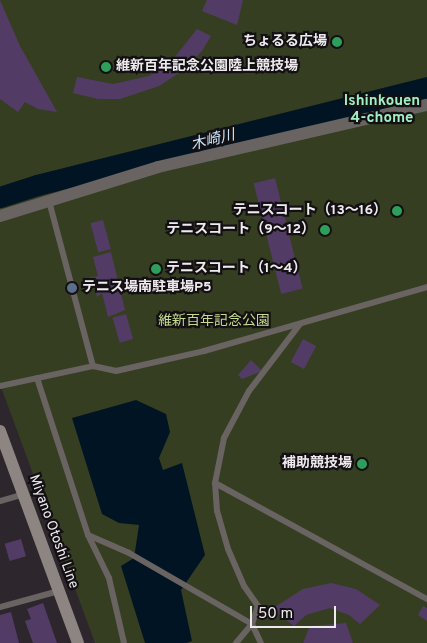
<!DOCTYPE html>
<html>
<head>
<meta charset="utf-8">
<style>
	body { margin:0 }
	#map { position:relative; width:427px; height:643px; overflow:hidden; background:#2d262d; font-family:Overpass,"Noto Sans JP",sans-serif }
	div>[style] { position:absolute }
	.green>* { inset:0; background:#363e22 }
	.water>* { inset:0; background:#001423 }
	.river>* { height:21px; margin:-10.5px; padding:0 10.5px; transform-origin:10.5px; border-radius:10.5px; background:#001423 }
	.building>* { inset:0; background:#523c66; transform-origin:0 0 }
	.lane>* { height:6px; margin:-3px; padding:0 3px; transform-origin:3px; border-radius:3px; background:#696362 }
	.street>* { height:12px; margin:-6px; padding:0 6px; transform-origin:6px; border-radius:6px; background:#696362 }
	.secondary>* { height:12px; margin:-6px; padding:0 6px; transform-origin:6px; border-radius:6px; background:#8d8582 }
	.dots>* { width:14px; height:14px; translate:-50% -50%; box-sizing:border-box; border:2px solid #131013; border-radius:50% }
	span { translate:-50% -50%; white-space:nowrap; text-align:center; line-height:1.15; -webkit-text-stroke:4.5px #131013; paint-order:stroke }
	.poi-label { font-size:14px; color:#efeaee; font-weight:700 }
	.right { translate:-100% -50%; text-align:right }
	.left { translate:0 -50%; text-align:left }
	.park-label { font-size:14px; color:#c5db8e }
	.street-label { font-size:14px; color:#efeaee }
	.neighbourhood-label { font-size:15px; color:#a0f0c4; font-weight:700 }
	.water-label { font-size:15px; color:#c8e5f9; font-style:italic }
	.scale { position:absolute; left:250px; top:606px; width:86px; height:22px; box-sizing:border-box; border:2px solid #efeaee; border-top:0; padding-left:6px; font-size:15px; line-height:18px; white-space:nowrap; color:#efeaee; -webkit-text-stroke:4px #131013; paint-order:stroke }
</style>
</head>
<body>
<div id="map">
	<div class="green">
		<div style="clip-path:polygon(0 0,427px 0,427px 643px,95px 643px,0 384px)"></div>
	</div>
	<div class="water">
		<div style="clip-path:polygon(136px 400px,166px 414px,170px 432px,159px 458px,163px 470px,182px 463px,205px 555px,181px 590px,192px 641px,186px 643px,145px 643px,121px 566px,134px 558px,139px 525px,119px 523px,102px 514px,72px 418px)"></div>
	</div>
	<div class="river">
		<div style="left:0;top:197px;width:39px;rotate:-18deg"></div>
		<div style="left:37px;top:185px;width:402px;rotate:-14.1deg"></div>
	</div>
	<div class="building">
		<div style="clip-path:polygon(0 0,20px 46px,57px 112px,38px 109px,25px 102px,18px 112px,0 99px)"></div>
		<div style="clip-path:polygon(207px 0,243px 0,237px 25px,202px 11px)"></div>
		<div style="clip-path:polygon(197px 29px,211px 36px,202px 51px,182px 71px,159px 86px,120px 99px,98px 99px,73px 93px,77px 77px,113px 84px,149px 76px,171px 62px)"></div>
		<div style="left:275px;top:178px;width:114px;height:22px;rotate:76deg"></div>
		<div style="left:103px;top:220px;width:30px;height:13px;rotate:75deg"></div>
		<div style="clip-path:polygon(111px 252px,125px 310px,108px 317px,102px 293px,97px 297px,95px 286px,90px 287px,88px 278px,98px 276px,93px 257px)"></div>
		<div style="left:126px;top:314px;width:26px;height:14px;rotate:74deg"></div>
		<div style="left:303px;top:339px;width:15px;height:26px;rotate:28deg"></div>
		<div style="clip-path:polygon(251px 360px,262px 371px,242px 379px,238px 375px)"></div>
		<div style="left:21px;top:539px;width:18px;height:17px;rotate:74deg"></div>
		<div style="clip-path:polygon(331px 583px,356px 589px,380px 605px,360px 624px,349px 615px,330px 608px,306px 615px,294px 626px,272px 609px,303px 589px)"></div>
		<div style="clip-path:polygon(43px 603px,57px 643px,33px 643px,25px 621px,31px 619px,27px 609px)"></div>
		<div style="clip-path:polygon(423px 606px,427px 608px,427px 621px,418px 615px)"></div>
		<div style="clip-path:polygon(11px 612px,19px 643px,0 643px,0 615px)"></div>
		<div style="clip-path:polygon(346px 623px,353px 643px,303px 643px,310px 626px)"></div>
	</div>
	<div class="lane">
		<div style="left:49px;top:201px;width:171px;rotate:75.1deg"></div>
		<div style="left:37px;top:378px;width:165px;rotate:72deg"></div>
		<div style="left:88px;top:535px;width:48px;rotate:64deg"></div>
		<div style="left:109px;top:578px;width:67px;rotate:77deg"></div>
		<div style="left:0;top:386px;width:95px;rotate:-12.1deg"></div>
		<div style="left:93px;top:366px;width:24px;rotate:12deg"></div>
		<div style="left:116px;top:371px;width:90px;rotate:-12.8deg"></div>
		<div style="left:204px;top:351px;width:232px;rotate:-16deg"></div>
		<div style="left:215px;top:483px;width:242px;rotate:28.7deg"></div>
		<div style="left:0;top:501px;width:25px;rotate:-16deg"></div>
		<div style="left:88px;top:535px;width:45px;rotate:23.7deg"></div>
		<div style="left:129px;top:553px;width:142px;rotate:30deg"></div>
		<div style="left:252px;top:624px;width:21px;rotate:65deg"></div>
		<div style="left:0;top:607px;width:61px;rotate:-15.2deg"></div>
		<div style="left:236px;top:643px;width:25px;rotate:-50deg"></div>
		<div style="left:252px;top:624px;width:19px;rotate:-72deg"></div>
		<div style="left:258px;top:606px;width:24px;rotate:-125deg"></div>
		<div style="left:244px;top:586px;width:40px;rotate:-113.4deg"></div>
		<div style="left:228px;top:549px;width:40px;rotate:-106deg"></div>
		<div style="left:217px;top:511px;width:28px;rotate:-94deg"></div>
		<div style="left:215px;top:483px;width:46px;rotate:-78.7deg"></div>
		<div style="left:224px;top:438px;width:53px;rotate:-62deg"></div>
		<div style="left:249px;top:391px;width:84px;rotate:-52.7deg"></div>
	</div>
	<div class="street">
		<div style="left:0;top:216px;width:165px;rotate:-17.2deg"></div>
		<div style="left:158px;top:167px;width:276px;rotate:-13deg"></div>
	</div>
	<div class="secondary">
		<div style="left:0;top:431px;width:226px;rotate:69.8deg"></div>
	</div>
	<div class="dots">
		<div style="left:337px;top:42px;background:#2e9e5b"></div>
		<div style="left:106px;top:67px;background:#2e9e5b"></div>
		<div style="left:397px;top:211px;background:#2e9e5b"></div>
		<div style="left:325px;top:230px;background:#2e9e5b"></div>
		<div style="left:156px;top:269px;background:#2e9e5b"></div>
		<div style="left:72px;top:288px;background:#5c6f8a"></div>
		<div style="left:362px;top:464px;background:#2e9e5b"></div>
	</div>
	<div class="poi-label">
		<span class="right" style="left:327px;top:42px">ちょるる広場</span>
		<span class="left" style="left:116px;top:67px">維新百年記念公園陸上競技場</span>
		<span class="right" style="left:387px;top:211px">テニスコート（13～16）</span>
		<span class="right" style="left:315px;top:230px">テニスコート（9～12）</span>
		<span class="left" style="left:166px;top:269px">テニスコート（1～4）</span>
		<span class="left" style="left:82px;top:288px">テニス場南駐車場P5</span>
		<span class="right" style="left:352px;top:464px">補助競技場</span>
	</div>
	<div class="park-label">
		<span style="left:214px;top:322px">維新百年記念公園</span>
	</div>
	<div class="street-label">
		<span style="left:53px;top:532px;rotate:70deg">Miyano Otoshi Line</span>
	</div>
	<div class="neighbourhood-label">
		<span style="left:382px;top:110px">Ishinkouen<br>4-chome</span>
	</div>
	<div class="water-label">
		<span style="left:213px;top:141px;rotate:-14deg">木崎川</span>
	</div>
	<div class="scale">50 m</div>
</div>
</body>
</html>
